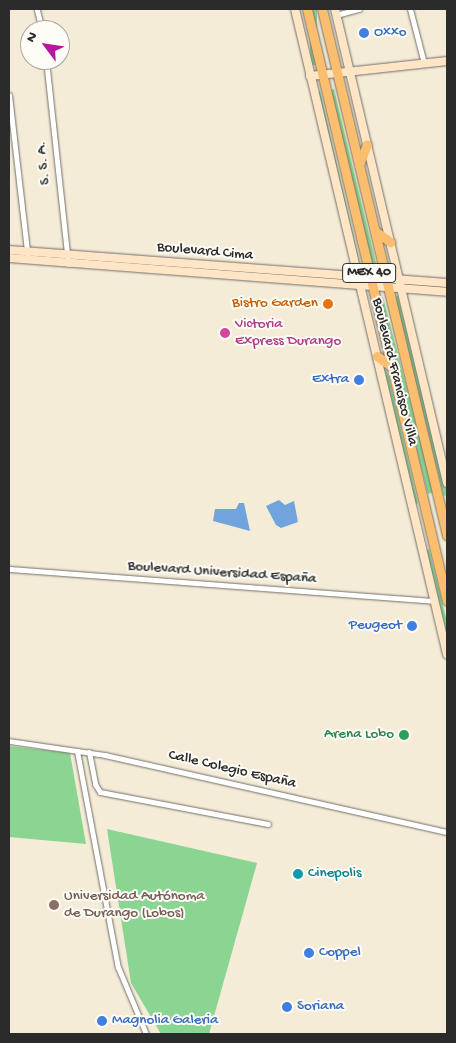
<!DOCTYPE html>
<html>
<head>
<meta charset="utf-8">
<style>
	body { margin:0 }
	#map { position:relative; width:456px; height:1043px; overflow:hidden; background:#f5ecd8; font-family:"Gochi Hand",sans-serif }
	div>[style] { position:absolute }
	.green>* { inset:0; background:#8ad592; transform-origin:0 0 }
	.water>* { inset:0; background:#71a3dd }
	.roads { filter:drop-shadow(0 0 1px #726f68) drop-shadow(0 0 1px #726f68) }
	.street>* { height:5px; margin:-2.5px; padding:0 2.5px; transform-origin:2.5px; border-radius:2.5px; background:#fff }
	.secondary>* { height:8px; margin:-4px; padding:0 4px; transform-origin:4px; border-radius:4px; background:#fde5c5 }
	.primary>* { height:9px; margin:-4.5px; padding:0 4.5px; transform-origin:4.5px; border-radius:4.5px; background:#fabe6e }
	.dots>* { width:14px; height:14px; translate:-50% -50%; box-sizing:border-box; border:2px solid #fdfcf7; border-radius:50% }
	span { translate:-50% -50%; white-space:nowrap; text-align:center; line-height:1.15; -webkit-text-stroke:4px #fdfcf7; paint-order:stroke }
	.shield-label span { padding:1px 4px; background:#fdfcf7; border:1px solid; border-radius:4px; -webkit-text-stroke-width:0 }
	.shield-label { font-size:14px; color:#2b2b2b; font-weight:700 }
	.shop-label { font-size:15px; color:#366cbe }
	.left { translate:0 -50%; text-align:left }
	.right { translate:-100% -50%; text-align:right }
	.street-label { font-size:15px; color:#2b2b2b }
	.food-label { font-size:15px; color:#c56008 }
	.hotel-label { font-size:15px; color:#b23c85 }
	.leisure-label { font-size:15px; color:#27864d }
	.culture-label { font-size:15px; color:#0d838f }
	.education-label { font-size:15px; color:#785e54 }
	.frame { position:absolute; inset:0; border:10px solid #2b2b2b; pointer-events:none }
	.north { position:absolute; left:20px; top:20px; width:50px; height:50px; box-sizing:border-box; background:#fdfcf7; border:1px solid #a9a8a5; border-radius:50%; rotate:301deg; font-size:14px; font-weight:700; line-height:20px; text-align:center; color:#2b2b2b }
	.north::after { content:''; display:block; margin:auto; width:18px; height:22px; background:#b5179e; clip-path:polygon(50% 0,100% 100%,50% 72%,0 100%) }
</style>
</head>
<body>
<div id="map">
	<div class="green">
		<div style="left:310px;top:9px;width:7px;height:56px"></div>
		<div style="clip-path:polygon(334px 89px,377px 267px,373px 269px,326px 93px)"></div>
		<div style="left:320px;top:91px;width:186px;height:4px;rotate:77deg"></div>
		<div style="left:398px;top:296px;width:205px;height:4px;rotate:76deg"></div>
		<div style="clip-path:polygon(383px 297px,434px 492px,428px 494px,379px 299px)"></div>
		<div style="clip-path:polygon(381px 364px,388px 374px,418px 503px,415px 505px)"></div>
		<div style="clip-path:polygon(429px 549px,447px 621px,447px 642px,424px 552px)"></div>
		<div style="clip-path:polygon(9px 746px,70px 753px,86px 844px,9px 837px)"></div>
		<div style="clip-path:polygon(107px 829px,257px 863px,209px 1034px,161px 1034px,131px 983px)"></div>
	</div>
	<div class="water">
		<div style="clip-path:polygon(279px 500px,285px 505px,294px 501px,298px 522px,281px 528px,276px 525px,266px 506px)"></div>
		<div style="clip-path:polygon(239px 503px,244px 503px,250px 531px,213px 521px,215px 509px,236px 509px)"></div>
	</div>
	<div class="roads">
		<div class="street">
			<div style="left:410px;top:9px;width:56px;rotate:75.5deg"></div>
			<div style="left:37px;top:10px;width:21px;rotate:76deg"></div>
			<div style="left:336px;top:15px;width:24px;rotate:-15deg"></div>
			<div style="left:46px;top:60px;width:205px;rotate:83.8deg"></div>
			<div style="left:9px;top:95px;width:166px;rotate:83.4deg"></div>
			<div style="left:9px;top:569px;width:426px;rotate:4.3deg"></div>
			<div style="left:9px;top:741px;width:97px;rotate:8.3deg"></div>
			<div style="left:105px;top:755px;width:351px;rotate:12.7deg"></div>
			<div style="left:77px;top:751px;width:220px;rotate:79.3deg"></div>
			<div style="left:118px;top:967px;width:73px;rotate:67.3deg"></div>
			<div style="left:89px;top:752px;width:33px;rotate:79deg"></div>
			<div style="left:95px;top:784px;width:9px;rotate:58deg"></div>
			<div style="left:100px;top:792px;width:171px;rotate:10.8deg"></div>
		</div>
		<div class="secondary">
			<div style="left:295px;top:9px;width:663px;rotate:76.74deg"></div>
			<div style="left:335px;top:9px;width:487px;rotate:76.7deg"></div>
			<div style="left:310px;top:76px;width:138px;rotate:-6.2deg"></div>
			<div style="left:9px;top:250px;width:439px;rotate:4.3deg"></div>
			<div style="left:9px;top:258px;width:439px;rotate:4.4deg"></div>
		</div>
		<div class="primary">
			<div style="left:307px;top:9px;width:608px;rotate:76.69deg"></div>
			<div style="left:322px;top:9px;width:541px;rotate:76.63deg"></div>
			<div style="left:359px;top:165px;width:22px;rotate:-69deg"></div>
			<div style="left:375px;top:231px;width:19px;rotate:36deg"></div>
			<div style="left:377px;top:356px;width:17px;rotate:36deg"></div>
		</div>
	</div>
	<div class="dots">
		<div style="left:364px;top:33px;background:#3f7fe0"></div>
		<div style="left:328px;top:304px;background:#e8710a"></div>
		<div style="left:225px;top:333px;background:#d1479c"></div>
		<div style="left:359px;top:380px;background:#3f7fe0"></div>
		<div style="left:412px;top:626px;background:#3f7fe0"></div>
		<div style="left:404px;top:735px;background:#2e9e5b"></div>
		<div style="left:298px;top:874px;background:#0f9aa8"></div>
		<div style="left:54px;top:905px;background:#8d6e63"></div>
		<div style="left:309px;top:953px;background:#3f7fe0"></div>
		<div style="left:287px;top:1007px;background:#3f7fe0"></div>
		<div style="left:102px;top:1021px;background:#3f7fe0"></div>
	</div>
	<div class="shield-label">
		<span style="left:369px;top:273px">MEX 40</span>
	</div>
	<div class="shop-label">
		<span class="left" style="left:374px;top:33px">Oxxo</span>
		<span class="right" style="left:349px;top:380px">Extra</span>
		<span class="right" style="left:402px;top:626px">Peugeot</span>
		<span class="left" style="left:319px;top:953px">Coppel</span>
		<span class="left" style="left:297px;top:1007px">Soriana</span>
		<span class="left" style="left:112px;top:1021px">Magnolia Galeria</span>
	</div>
	<div class="street-label">
		<span style="left:44px;top:163px;rotate:-96deg">S. S. A.</span>
		<span style="left:205px;top:252px;rotate:5deg">Boulevard Cima</span>
		<span style="left:394px;top:372px;rotate:76deg">Boulevard Francisco Villa</span>
		<span style="left:222px;top:573px;rotate:4deg">Boulevard Universidad España</span>
		<span style="left:232px;top:770px;rotate:13deg">Calle Colegio España</span>
	</div>
	<div class="food-label">
		<span class="right" style="left:318px;top:304px">Bistro Garden</span>
	</div>
	<div class="hotel-label">
		<span class="left" style="left:235px;top:333px">Victoria<br>Express Durango</span>
	</div>
	<div class="leisure-label">
		<span class="right" style="left:394px;top:735px">Arena Lobo</span>
	</div>
	<div class="culture-label">
		<span class="left" style="left:308px;top:874px">Cinepolis</span>
	</div>
	<div class="education-label">
		<span class="left" style="left:64px;top:905px">Universidad Autónoma<br>de Durango (Lobos)</span>
	</div>
	<div class="frame"></div>
	<div class="north">N</div>
</div>
</body>
</html>
